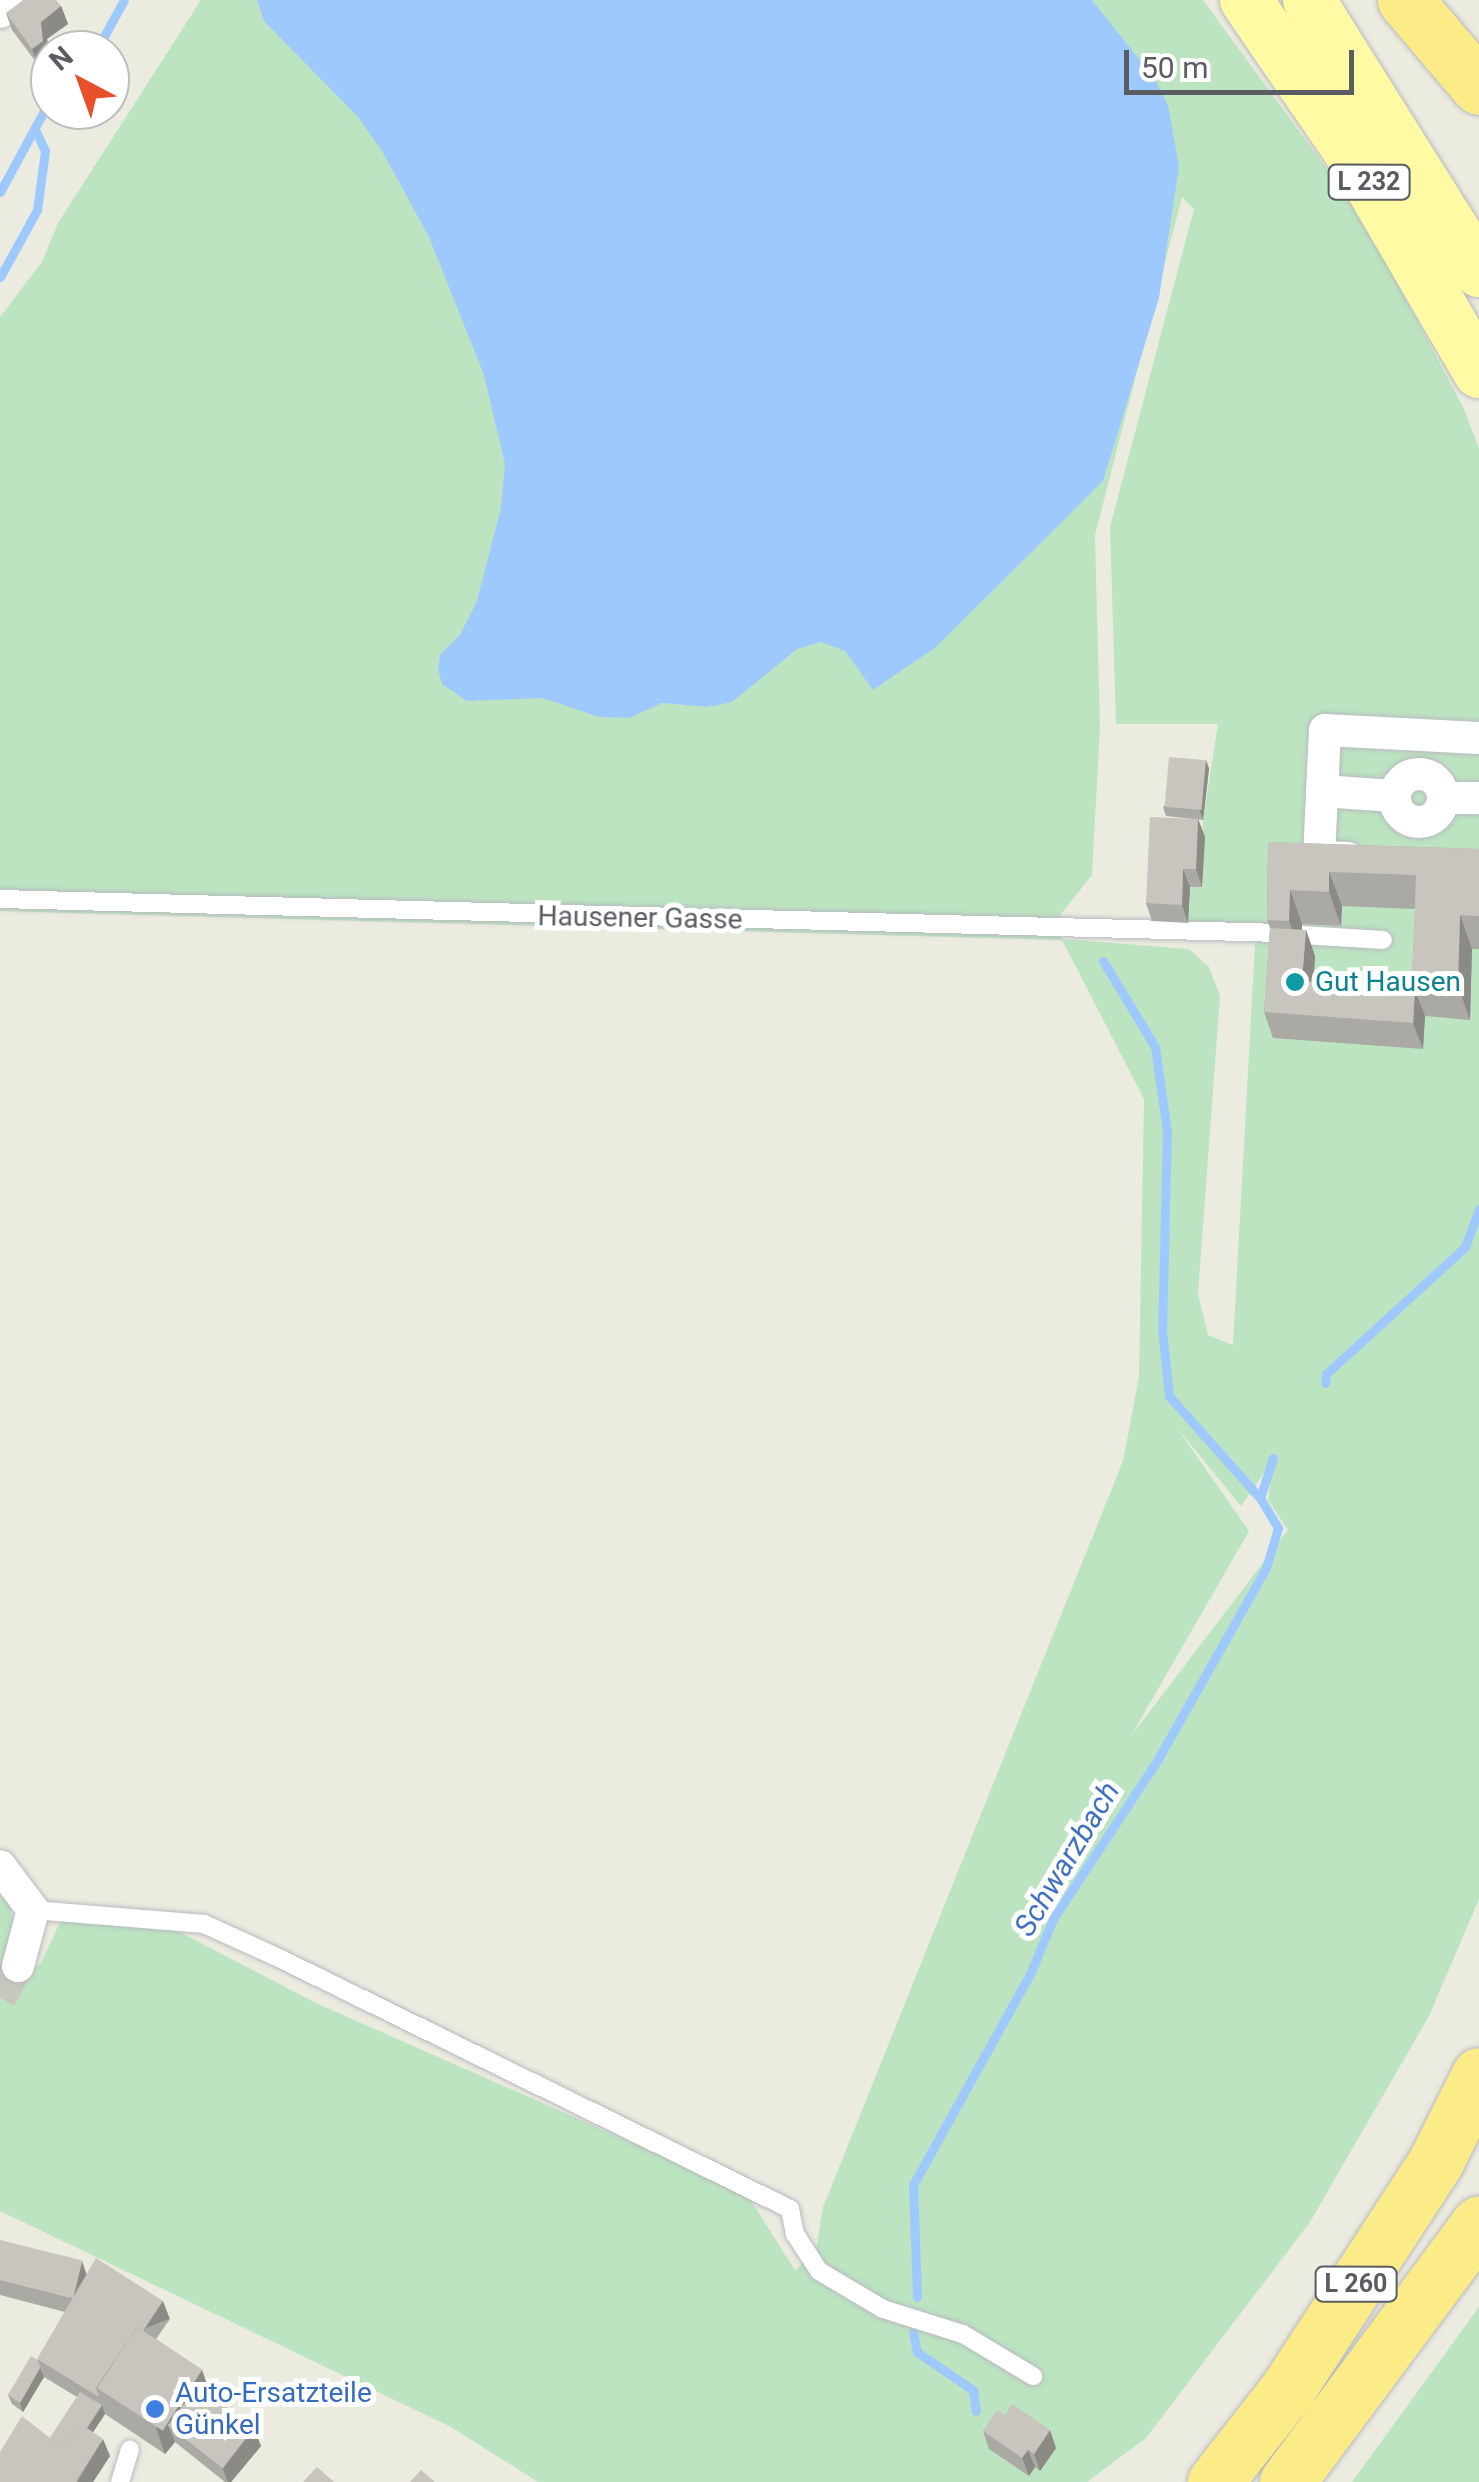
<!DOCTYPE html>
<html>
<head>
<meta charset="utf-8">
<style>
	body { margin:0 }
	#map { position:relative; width:1479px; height:2482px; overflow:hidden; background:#ecebe0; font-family:Roboto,sans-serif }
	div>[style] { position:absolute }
	.green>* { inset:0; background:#bce4c1 }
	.water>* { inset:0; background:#9ec9fe }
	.stream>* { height:9px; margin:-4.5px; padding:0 4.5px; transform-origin:4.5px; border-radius:4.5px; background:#9ec9fe }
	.street-tunnel>* { height:32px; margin-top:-16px; transform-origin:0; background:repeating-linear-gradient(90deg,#c7c7c0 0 32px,transparent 0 48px) }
	.roads { filter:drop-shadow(0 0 2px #b8babf) drop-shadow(0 0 2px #b8babf) }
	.lane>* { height:18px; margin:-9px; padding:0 9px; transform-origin:9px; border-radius:9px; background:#fff }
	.street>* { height:32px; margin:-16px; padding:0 16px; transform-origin:16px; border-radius:16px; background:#fff }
	.street>.ring { margin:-16px; padding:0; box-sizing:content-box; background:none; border:32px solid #fff; border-radius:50% }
	.primary>* { height:52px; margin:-26px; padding:0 26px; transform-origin:26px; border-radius:26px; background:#fffaa3 }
	.highway>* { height:55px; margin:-27.5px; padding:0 27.5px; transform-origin:27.5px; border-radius:27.5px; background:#fcec87 }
	.wall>* { inset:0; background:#aba9a3 }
	.shaded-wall>* { inset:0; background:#8b8a85; transform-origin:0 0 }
	.building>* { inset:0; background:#c7c5be; transform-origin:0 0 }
	.dots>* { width:28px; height:28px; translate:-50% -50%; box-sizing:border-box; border:5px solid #fff; border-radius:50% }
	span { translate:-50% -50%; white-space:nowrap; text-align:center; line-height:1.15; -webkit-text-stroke:10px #fff; paint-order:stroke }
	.shield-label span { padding:2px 8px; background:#fff; border:2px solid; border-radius:8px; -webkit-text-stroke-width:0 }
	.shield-label { font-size:25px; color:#595c61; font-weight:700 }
	.street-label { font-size:28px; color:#595c61 }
	.culture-label { font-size:28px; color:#0d838f }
	.left { translate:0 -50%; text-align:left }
	.shop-label { font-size:28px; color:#366cbe }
	.water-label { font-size:30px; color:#4171c1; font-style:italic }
	.north { position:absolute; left:30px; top:30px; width:100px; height:100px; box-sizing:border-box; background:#fff; border:2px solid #bdbec0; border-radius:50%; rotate:319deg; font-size:28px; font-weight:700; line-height:40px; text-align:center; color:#595c61 }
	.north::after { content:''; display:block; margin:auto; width:35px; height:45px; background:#e8502b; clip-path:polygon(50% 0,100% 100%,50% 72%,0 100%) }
	.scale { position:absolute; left:1124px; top:50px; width:230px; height:45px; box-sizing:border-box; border:5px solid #595c61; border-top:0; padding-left:12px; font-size:30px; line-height:35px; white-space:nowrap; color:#595c61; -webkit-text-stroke:8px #fff; paint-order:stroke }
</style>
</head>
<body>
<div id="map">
	<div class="green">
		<div style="clip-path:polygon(evenodd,201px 0,1203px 0,1362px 217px,1464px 409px,1479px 449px,1479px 1899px,1429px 2016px,1310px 2222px,1146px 2438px,1087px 2482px,538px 2482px,451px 2427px,0 2211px,0 1896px,9px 1903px,13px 1920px,5px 1958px,29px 1973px,41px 1963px,62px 1918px,172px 1928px,316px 2003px,746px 2193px,795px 2270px,816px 2251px,823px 2207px,1123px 1461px,1139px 1377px,1144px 1099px,1062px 940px,0 911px,0 317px,42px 262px,58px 223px,201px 0,1182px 197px,1194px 209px,1110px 527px,1116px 724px,1218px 724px,1203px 820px,1203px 886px,1190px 887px,1188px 923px,1256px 926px,1233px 1345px,1208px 1335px,1198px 1294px,1220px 996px,1209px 967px,1189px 949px,1062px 939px,1061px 914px,1092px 875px,1100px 727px,1095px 535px,1182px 197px,201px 0,1177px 1428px,1241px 1506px,1273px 1460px,1268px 1500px,1288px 1530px,1131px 1736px,1249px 1531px,1177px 1428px)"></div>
		<div style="clip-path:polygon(1479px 2307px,1479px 2482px,1352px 2482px)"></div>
	</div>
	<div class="water">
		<div style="clip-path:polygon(257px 0,1092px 0,1154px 78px,1168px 105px,1179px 167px,1159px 298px,1103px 481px,936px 647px,873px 690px,845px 651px,821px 642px,797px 649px,732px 702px,708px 707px,662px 703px,629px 718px,599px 717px,543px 698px,467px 701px,442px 684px,438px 670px,440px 655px,460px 635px,477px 601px,501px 508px,505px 464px,484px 375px,429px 237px,382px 151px,358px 117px,264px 21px)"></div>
	</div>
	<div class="stream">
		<div style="left:77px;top:50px;width:29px;rotate:-25deg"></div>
		<div style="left:103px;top:38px;width:43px;rotate:-61.1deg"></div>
		<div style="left:0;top:192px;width:105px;rotate:-61.5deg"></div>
		<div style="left:0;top:277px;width:77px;rotate:-61.1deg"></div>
		<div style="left:37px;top:210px;width:60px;rotate:-82.3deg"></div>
		<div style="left:45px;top:151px;width:21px;rotate:-115deg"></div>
		<div style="left:1103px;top:961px;width:100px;rotate:58.8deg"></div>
		<div style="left:1155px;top:1047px;width:85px;rotate:81.9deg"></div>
		<div style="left:1167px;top:1131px;width:199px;rotate:91.4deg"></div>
		<div style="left:1162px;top:1330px;width:66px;rotate:83.9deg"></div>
		<div style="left:1169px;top:1396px;width:137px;rotate:48.3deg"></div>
		<div style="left:1325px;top:1383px;width:9px;rotate:-84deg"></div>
		<div style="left:1326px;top:1374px;width:188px;rotate:-42.4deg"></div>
		<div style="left:1465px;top:1247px;width:40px;rotate:-69.8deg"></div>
		<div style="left:917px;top:2297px;width:112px;rotate:-92deg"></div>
		<div style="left:913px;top:2185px;width:244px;rotate:-61deg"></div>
		<div style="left:1031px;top:1972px;width:57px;rotate:-67.5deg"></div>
		<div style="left:1053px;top:1919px;width:191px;rotate:-56.7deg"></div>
		<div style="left:1158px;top:1759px;width:219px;rotate:-60.5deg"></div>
		<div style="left:1266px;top:1568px;width:42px;rotate:-73.3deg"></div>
		<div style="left:1278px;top:1528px;width:35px;rotate:-121deg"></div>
		<div style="left:1260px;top:1498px;width:42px;rotate:-72deg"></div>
		<div style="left:913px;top:2332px;width:20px;rotate:79deg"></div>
		<div style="left:917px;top:2352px;width:68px;rotate:34.2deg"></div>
		<div style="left:973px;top:2390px;width:21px;rotate:82deg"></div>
	</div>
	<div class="street-tunnel">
		<div style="left:0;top:1998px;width:37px;rotate:-61deg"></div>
	</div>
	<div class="roads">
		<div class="lane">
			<div style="left:0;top:899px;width:1280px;rotate:1.52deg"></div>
			<div style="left:1302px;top:935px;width:81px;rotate:3.5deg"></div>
			<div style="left:33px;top:1910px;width:172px;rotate:4.7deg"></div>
			<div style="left:204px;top:1924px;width:85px;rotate:24.4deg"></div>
			<div style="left:281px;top:1959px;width:567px;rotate:26.16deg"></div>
			<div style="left:790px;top:2209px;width:25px;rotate:79deg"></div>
			<div style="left:795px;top:2234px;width:44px;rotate:57deg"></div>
			<div style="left:819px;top:2271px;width:74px;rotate:30.7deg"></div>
			<div style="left:883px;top:2309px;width:84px;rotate:17.4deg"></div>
			<div style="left:963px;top:2334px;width:82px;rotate:31deg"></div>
			<div style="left:120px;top:2482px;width:34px;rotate:-73deg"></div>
		</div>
		<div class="street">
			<div style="left:0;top:12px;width:20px;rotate:-37deg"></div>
			<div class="ring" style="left:1395px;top:774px;width:16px;height:16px"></div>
			<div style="left:1322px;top:791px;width:72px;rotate:4deg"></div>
			<div style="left:1443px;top:798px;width:36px"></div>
			<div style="left:1348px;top:858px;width:29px;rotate:-178deg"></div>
			<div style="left:1319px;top:857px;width:127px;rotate:-87.3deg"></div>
			<div style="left:1325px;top:730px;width:154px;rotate:3deg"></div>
			<div style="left:0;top:1866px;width:55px;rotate:53.1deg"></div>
			<div style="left:33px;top:1910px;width:58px;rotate:105deg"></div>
		</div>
		<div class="primary">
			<div style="left:1246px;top:0;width:196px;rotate:55.6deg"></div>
			<div style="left:1357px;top:162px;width:243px;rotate:59.8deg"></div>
			<div style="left:1309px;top:0;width:320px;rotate:57.9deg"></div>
		</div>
		<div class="highway">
			<div style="left:1405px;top:0;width:114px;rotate:49.6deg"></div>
			<div style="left:1215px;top:2482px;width:117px;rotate:-52deg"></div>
			<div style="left:1287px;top:2390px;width:273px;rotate:-56.9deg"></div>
			<div style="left:1436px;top:2161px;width:96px;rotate:-63.4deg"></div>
			<div style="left:1287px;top:2482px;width:322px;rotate:-53.4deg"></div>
		</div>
	</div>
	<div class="wall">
		<div style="clip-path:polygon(61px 6px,68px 24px,47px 39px,50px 58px,39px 66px,12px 30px,6px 13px)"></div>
		<div style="clip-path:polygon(1206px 760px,1209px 769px,1203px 820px,1166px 816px,1163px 807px)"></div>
		<div style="clip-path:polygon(1198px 819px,1205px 837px,1202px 887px,1190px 887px,1188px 923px,1152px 921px,1146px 903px)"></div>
		<div style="clip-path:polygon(evenodd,1268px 842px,1479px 849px,1479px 949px,1472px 949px,1470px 1020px,1425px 1016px,1423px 1049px,1273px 1038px,1264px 1012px,1270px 928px,1267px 920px,1268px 842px,1342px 906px,1415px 909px,1412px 982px,1415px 990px,1313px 982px,1315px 956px,1306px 930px,1302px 930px,1302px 924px,1341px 926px,1342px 906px)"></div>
		<div style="clip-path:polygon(0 2240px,87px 2274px,170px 2319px,156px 2339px,202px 2370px,210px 2394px,261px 2446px,231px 2482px,225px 2482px,175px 2442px,165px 2454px,105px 2414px,93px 2432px,110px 2456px,93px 2482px,0 2482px,50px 2438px,77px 2397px,44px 2377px,23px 2412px,12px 2404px,8px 2395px,38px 2360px,65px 2312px,0 2295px)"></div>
		<div style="clip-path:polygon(983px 2431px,1056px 2448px,1040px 2471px,1035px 2467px,1029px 2476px,989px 2449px)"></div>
	</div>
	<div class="shaded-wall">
		<div style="clip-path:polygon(61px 6px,68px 24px,47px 39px,50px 58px,39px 66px,32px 49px,41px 22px)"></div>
		<div style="clip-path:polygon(1206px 760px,1209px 769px,1203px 820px,1200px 811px)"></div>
		<div style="clip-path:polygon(1198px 819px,1205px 837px,1202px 887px,1196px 869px)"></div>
		<div style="clip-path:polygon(1183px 869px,1190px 887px,1188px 923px,1182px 905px)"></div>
		<div style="clip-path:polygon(1329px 872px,1342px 906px,1341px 926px,1329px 892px)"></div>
		<div style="clip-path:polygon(1290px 890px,1302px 924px,1301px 955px,1289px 921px)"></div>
		<div style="clip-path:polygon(1460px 915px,1472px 949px,1470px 1020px,1458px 986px)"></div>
		<div style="clip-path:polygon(1306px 930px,1315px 956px,1312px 1008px,1302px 981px)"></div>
		<div style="clip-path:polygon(1415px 990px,1425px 1016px,1423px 1049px,1413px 1023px)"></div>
		<div style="clip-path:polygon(82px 2261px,88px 2279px,77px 2315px,71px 2297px)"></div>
		<div style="left:163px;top:2301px;width:19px;height:110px;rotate:69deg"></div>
		<div style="clip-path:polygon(40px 2368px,44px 2377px,23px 2412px,20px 2403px)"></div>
		<div style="clip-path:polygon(202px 2370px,211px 2396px,168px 2425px,175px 2442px,165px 2454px,156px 2428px)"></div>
		<div style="clip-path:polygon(102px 2405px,105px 2414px,70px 2467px,67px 2458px)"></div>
		<div style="clip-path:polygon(254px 2428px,261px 2446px,231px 2482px,228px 2482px,222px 2467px)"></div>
		<div style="clip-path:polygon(1050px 2430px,1056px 2448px,1040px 2471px,1034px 2454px)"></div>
		<div style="clip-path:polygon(103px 2439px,110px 2456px,93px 2482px,77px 2482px)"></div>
		<div style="clip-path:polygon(1028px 2450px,1035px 2467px,1029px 2476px,1022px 2458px)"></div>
	</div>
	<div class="building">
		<div style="clip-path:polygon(23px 0,56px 0,61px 6px,41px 22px,43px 41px,32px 49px,6px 13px)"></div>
		<div style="left:1169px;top:757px;width:37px;height:50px;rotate:5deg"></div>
		<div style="clip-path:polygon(1150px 817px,1198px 819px,1196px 869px,1183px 869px,1182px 905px,1146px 903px)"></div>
		<div style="clip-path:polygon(1268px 842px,1479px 849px,1479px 916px,1460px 915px,1458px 986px,1412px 982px,1416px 875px,1329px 872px,1329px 892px,1290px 890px,1289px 921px,1267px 920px)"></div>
		<div style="clip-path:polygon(1270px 928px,1306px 930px,1302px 981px,1415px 990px,1413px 1023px,1264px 1012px)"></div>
		<div style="left:0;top:2240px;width:85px;height:39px;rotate:14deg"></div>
		<div style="clip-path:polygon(96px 2258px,163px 2301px,143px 2331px,137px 2327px,96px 2388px,99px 2397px,37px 2359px)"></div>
		<div style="left:137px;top:2327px;width:78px;height:73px;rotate:33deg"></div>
		<div style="clip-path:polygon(31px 2356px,38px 2360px,40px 2368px,20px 2403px,8px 2395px)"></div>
		<div style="left:199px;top:2385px;width:70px;height:51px;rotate:38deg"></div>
		<div style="clip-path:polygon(80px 2392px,102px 2405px,87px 2428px,80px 2423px,64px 2449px,50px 2438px)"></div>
		<div style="clip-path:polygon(1012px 2404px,1050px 2430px,1034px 2454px,1028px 2450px,1022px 2458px,983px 2431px,997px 2410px,1005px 2415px)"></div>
		<div style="clip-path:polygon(22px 2416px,64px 2449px,80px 2423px,103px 2439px,76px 2481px,78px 2482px,0 2482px,0 2452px)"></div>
		<div style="clip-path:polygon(317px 2467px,334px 2482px,303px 2482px)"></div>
		<div style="clip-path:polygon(421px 2470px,435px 2482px,410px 2482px)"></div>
	</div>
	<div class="dots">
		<div style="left:1295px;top:982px;background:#0f9aa8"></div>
		<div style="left:155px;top:2409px;background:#3f7fe0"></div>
	</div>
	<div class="shield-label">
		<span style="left:1369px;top:182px">L 232</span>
		<span style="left:1356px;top:2284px">L 260</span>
	</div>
	<div class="street-label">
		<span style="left:640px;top:918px;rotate:1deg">Hausener Gasse</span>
	</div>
	<div class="culture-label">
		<span class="left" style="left:1315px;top:982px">Gut Hausen</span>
	</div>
	<div class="shop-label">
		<span class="left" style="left:175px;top:2409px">Auto-Ersatzteile<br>Günkel</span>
	</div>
	<div class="water-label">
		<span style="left:1067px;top:1859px;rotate:-59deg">Schwarzbach</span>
	</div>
	<div class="north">N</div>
	<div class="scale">50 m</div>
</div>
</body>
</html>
